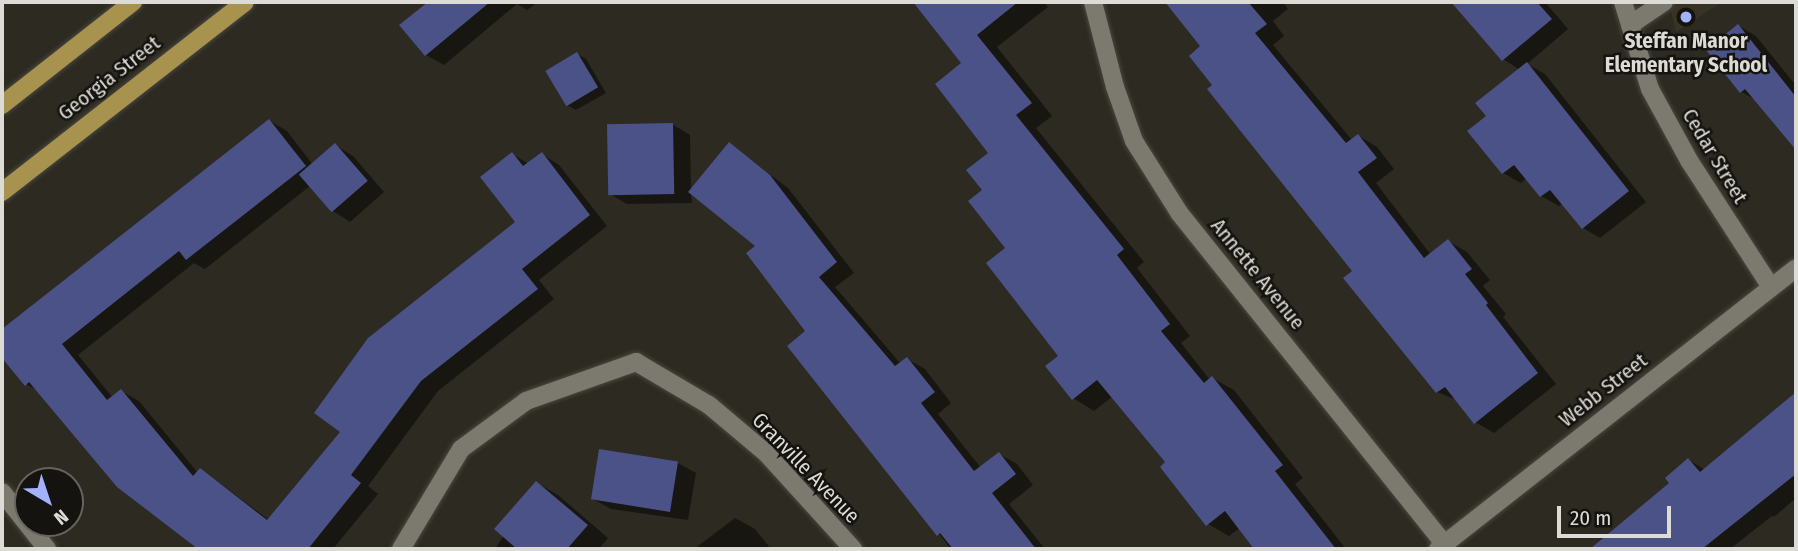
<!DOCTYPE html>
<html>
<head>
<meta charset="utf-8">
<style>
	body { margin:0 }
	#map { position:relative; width:1798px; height:551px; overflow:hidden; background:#2d2a21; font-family:"Fira Sans Condensed",sans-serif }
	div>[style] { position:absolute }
	.built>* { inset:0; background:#383324 }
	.shadow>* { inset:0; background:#0007 }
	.building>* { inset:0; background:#4a5288; transform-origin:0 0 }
	.roads { filter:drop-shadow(0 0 2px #494740) drop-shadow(0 0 2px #494740) }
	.minor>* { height:18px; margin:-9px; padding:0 9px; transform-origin:9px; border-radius:9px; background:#7c796f }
	.major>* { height:18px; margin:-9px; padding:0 9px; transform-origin:9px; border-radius:9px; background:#a7924e }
	.dots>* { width:19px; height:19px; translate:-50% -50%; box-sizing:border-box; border:4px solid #14130f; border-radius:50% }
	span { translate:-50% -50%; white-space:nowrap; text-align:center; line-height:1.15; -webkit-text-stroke:5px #14130f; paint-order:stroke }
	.poi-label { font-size:21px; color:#dddbd5; font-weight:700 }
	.street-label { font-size:21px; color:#dddbd5 }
	.frame { position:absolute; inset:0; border:4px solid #dddbd5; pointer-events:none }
	.north { position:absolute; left:14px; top:467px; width:70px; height:70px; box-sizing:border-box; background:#14130f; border:2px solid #64635e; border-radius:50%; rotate:141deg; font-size:19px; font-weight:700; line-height:28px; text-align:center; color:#dddbd5 }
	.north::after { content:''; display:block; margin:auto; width:24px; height:32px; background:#a4b1fc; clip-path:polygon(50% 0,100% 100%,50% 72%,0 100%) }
	.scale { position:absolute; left:1557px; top:506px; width:114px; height:32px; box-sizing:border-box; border:4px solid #dddbd5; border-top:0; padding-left:9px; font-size:21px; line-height:24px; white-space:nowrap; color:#dddbd5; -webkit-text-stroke:5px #14130f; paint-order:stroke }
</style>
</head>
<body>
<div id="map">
	<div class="built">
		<div style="clip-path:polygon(1669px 2px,1722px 2px,1676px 32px)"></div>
	</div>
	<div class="shadow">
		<div style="clip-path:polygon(433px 2px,538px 2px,527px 10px,517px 4px,444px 65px,426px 55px,402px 26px)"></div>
		<div style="clip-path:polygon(915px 2px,1044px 2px,1048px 7px,997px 47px,1052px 116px,1036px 128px,1144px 262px,1137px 268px,1190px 336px,1181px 343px,1210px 380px,1212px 378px,1234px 390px,1303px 478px,1295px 484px,1346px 549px,1257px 549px,1240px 528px,1229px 536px,1208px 524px,1168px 463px,1113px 396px,1094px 411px,1073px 398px,1061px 356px,1007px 249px,984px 190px,991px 153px,964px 63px)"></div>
		<div style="clip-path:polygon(1184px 2px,1283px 2px,1288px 9px,1273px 21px,1284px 36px,1273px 45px,1352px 140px,1359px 136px,1377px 147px,1394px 169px,1376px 183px,1431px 255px,1448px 241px,1467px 252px,1490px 280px,1483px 286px,1506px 314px,1503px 317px,1556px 384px,1494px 433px,1475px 422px,1459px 401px,1437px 392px,1354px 272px,1215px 85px,1203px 47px,1174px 10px)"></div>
		<div style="clip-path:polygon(1455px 2px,1545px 2px,1568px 29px,1527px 64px,1545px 74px,1646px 202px,1600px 238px,1583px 228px,1563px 203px,1559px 206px,1541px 196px,1527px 178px,1521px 183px,1503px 173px,1520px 70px,1503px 59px)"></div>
		<div style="clip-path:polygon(1739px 26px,1756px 36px,1793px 82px,1796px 79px,1796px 147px,1757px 101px,1742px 92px,1708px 51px)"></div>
		<div style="clip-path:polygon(577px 54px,586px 59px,606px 93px,576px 110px,567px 105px)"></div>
		<div style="clip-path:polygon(270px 121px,287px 131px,313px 165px,335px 145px,353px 156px,384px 192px,350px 222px,333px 211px,310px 186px,205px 269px,194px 263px,78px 355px,113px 398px,121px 391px,139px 401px,198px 473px,200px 471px,217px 481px,269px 520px,517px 223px,512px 154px,529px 164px,542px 154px,559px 165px,607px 226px,539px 280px,554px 299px,438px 391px,368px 486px,378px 494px,333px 549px,201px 549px,118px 486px,40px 392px,26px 384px,2px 355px,2px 332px)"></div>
		<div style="clip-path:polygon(672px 124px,690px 135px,691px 191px,729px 144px,788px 188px,854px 273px,835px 287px,901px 364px,907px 359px,925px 369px,951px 403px,938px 414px,981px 468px,999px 454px,1017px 464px,1033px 485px,1009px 504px,1045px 549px,951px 549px,789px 346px,808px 331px,758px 246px,691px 192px,692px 203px,627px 204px,610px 194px)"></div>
		<div style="clip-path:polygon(1796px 396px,1796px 498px,1774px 517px,1772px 516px,1730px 549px,1606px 549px,1672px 483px,1689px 460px,1705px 470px)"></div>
		<div style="clip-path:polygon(678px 463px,696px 473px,688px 520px,611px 509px,593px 499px)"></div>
		<div style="clip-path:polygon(537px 483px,558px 495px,608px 538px,599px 549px,495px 549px)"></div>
		<div style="clip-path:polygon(735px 518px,755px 529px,771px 549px,694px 549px)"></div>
	</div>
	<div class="building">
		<div style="clip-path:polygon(428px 2px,490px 2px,425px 56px,399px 25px)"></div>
		<div style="clip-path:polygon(913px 2px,1018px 2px,977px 35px,1032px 103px,1016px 115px,1124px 249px,1117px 255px,1170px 324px,1161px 331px,1204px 383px,1212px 376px,1283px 465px,1275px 471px,1336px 549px,1254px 549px,1225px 511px,1206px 526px,1160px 467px,1165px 462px,1097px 380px,1072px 400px,1045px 366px,1058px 356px,986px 263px,1005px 248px,968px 201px,982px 190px,966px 170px,988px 153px,935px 84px,961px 63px)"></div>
		<div style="clip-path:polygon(1165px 2px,1248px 2px,1267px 24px,1255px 33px,1346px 143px,1358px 134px,1377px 158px,1358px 172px,1424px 258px,1448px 239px,1472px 269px,1465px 274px,1488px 303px,1486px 305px,1538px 373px,1474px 424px,1445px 387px,1436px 393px,1343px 278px,1352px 271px,1207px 89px,1212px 85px,1189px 56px,1200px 46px)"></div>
		<div style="clip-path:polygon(1451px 2px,1537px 2px,1552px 19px,1502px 61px)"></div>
		<div style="clip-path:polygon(1738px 24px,1796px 97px,1796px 150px,1745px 89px,1740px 93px,1706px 50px)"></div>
		<div style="left:577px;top:52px;width:41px;height:37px;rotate:59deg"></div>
		<div style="clip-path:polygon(1527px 62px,1629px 191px,1582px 229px,1550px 190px,1540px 197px,1514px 165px,1502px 174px,1467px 131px,1486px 116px,1475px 103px)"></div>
		<div style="clip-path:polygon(269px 119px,306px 166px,186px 260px,179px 251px,62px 344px,107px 400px,121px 389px,193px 476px,200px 468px,267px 520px,340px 432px,314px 413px,368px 338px,515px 222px,480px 177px,512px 152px,523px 166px,542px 152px,590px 215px,522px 269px,538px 289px,421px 381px,351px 475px,361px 483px,308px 549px,198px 549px,117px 487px,29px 382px,25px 386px,2px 358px,2px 329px)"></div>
		<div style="left:673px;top:123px;width:71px;height:66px;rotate:89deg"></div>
		<div style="clip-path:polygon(729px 142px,770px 175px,837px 262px,819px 277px,895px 366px,907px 357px,935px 392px,921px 403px,974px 471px,999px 452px,1016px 474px,992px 493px,1036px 549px,953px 549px,940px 533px,937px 536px,787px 346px,805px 331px,746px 253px,755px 246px,688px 192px)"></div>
		<div style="left:335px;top:143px;width:50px;height:48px;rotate:49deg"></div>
		<div style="clip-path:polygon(1796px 392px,1796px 474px,1702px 549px,1590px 549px,1669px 483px,1665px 478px,1688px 458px,1700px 472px)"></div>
		<div style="left:599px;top:449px;width:80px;height:51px;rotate:9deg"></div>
		<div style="clip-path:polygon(536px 481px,588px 525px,567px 549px,517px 549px,494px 529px)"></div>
	</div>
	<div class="roads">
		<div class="minor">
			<div style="left:1093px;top:2px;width:88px;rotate:75.5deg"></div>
			<div style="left:1115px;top:87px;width:57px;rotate:70.6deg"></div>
			<div style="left:1134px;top:141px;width:86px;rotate:57.8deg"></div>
			<div style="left:1180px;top:214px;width:423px;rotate:51.3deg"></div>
			<div style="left:1623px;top:2px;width:91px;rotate:72.8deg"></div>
			<div style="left:1650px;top:89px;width:83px;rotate:61.3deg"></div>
			<div style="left:1690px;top:162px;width:149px;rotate:57.1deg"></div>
			<div style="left:1630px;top:25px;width:41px;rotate:-34.1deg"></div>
			<div style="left:2px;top:492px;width:73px;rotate:51.7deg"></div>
			<div style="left:401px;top:549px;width:117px;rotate:-59deg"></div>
			<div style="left:461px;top:449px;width:81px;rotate:-36.4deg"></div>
			<div style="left:526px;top:401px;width:117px;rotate:-19.5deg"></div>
			<div style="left:636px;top:362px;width:85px;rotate:30.5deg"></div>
			<div style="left:709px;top:405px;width:75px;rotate:40.1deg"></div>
			<div style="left:766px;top:453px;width:130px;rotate:47.8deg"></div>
			<div style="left:1438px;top:549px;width:455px;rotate:-38.1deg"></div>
		</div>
		<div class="major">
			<div style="left:2px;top:105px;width:167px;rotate:-38.2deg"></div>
			<div style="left:2px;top:192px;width:308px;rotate:-38deg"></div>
		</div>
	</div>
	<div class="dots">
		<div style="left:1686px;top:17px;background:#a4b1fc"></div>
	</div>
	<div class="poi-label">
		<span style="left:1686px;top:53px">Steffan Manor<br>Elementary School</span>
	</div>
	<div class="street-label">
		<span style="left:109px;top:78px;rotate:-38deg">Georgia Street</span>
		<span style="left:1715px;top:156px;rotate:59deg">Cedar Street</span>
		<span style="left:1258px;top:274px;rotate:51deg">Annette Avenue</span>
		<span style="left:1603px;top:390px;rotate:-38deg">Webb Street</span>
		<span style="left:806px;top:468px;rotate:46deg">Granville Avenue</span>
	</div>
	<div class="frame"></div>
	<div class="north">N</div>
	<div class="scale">20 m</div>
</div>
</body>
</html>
